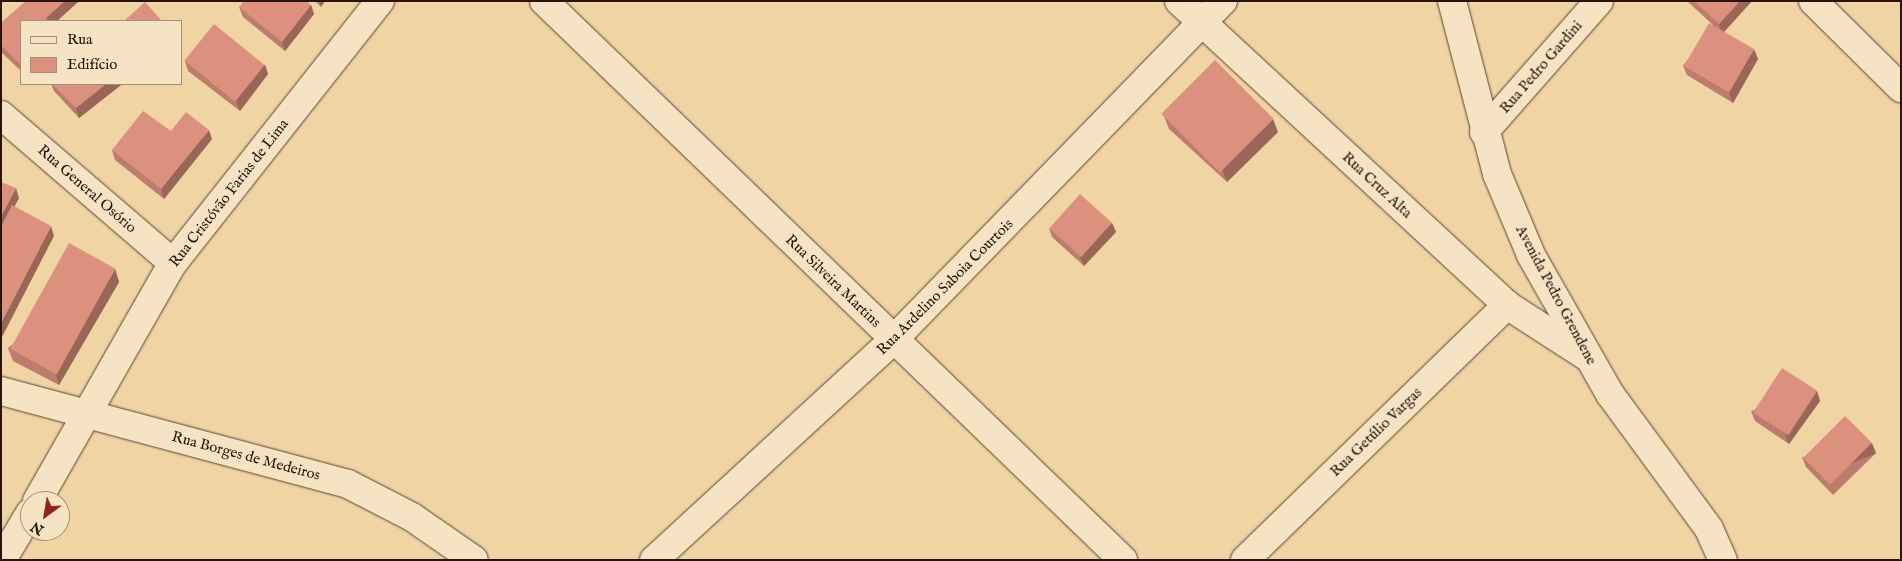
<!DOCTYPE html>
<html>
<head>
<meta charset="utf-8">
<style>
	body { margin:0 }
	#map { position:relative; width:1902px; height:561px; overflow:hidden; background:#f0d4a4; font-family:"IM FELL English",serif }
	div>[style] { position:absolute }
	.roads { filter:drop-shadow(0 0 1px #5a4431) drop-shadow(0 0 1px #5a4431) }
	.street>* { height:28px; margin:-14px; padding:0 14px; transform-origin:14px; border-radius:14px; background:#f5e3c4 }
	.secondary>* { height:28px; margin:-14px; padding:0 14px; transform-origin:14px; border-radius:14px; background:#f5e3c4 }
	.wall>* { inset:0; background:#bc7d6c }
	.shaded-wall>* { inset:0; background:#996658; transform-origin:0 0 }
	.building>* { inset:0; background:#db917e; transform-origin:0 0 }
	span { translate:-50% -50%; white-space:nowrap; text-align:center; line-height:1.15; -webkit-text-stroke:4px #f5e3c4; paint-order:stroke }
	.street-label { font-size:15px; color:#28140b }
	.frame { position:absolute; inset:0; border:2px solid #28140b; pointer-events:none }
	.legend { position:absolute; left:20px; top:20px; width:162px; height:65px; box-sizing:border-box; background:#f5e3c4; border:1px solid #a3907a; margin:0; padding:6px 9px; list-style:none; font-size:15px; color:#28140b }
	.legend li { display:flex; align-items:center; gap:10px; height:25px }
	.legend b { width:25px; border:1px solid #a3907a }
	.north { position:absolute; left:20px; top:491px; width:50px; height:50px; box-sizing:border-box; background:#f5e3c4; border:1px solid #a3907a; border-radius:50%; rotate:212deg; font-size:14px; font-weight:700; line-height:20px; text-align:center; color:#28140b }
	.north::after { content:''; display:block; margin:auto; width:18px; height:22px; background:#8f2418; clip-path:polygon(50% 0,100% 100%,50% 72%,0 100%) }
</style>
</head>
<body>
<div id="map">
	<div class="roads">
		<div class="street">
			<div style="left:1179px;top:1px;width:447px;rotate:42.8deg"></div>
			<div style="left:1507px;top:305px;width:94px;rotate:32.8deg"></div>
			<div style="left:1813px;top:1px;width:124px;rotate:44.7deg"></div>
			<div style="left:1px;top:115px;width:227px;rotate:40.7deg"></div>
			<div style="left:1484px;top:132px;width:174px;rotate:-48.7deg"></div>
			<div style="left:37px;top:501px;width:274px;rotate:-60.3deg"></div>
			<div style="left:173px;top:263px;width:334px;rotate:-51.7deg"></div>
			<div style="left:2px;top:560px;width:55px;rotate:-59.2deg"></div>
			<div style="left:654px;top:560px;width:326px;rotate:-42.6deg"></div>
			<div style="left:894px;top:339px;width:472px;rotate:-45.8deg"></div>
			<div style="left:1245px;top:560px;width:366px;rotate:-44.2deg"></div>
		</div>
		<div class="secondary">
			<div style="left:544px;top:1px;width:805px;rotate:43.99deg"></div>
			<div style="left:1452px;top:1px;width:179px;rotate:75.4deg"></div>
			<div style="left:1497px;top:174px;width:88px;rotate:67.2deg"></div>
			<div style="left:1531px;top:255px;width:160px;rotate:60.4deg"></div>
			<div style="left:1610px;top:394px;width:167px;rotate:53.7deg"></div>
			<div style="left:1709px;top:529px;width:34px;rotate:66deg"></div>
			<div style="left:1px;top:391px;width:359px;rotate:15deg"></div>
			<div style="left:348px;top:484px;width:72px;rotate:27.3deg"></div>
			<div style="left:412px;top:517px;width:75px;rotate:34.7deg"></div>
		</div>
	</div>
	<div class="wall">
		<div style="clip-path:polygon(26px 1px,79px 1px,57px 21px,21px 21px,21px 71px,1px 52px,1px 23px)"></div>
		<div style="clip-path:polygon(315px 1px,325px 1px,321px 7px)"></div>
		<div style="clip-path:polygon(1687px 1px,1752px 1px,1724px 32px,1758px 59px,1733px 103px,1687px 75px,1683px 66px,1713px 25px)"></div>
		<div style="clip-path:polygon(311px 5px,314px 14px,285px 51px,243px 17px,239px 7px)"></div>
		<div style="clip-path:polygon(185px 61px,265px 65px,268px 74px,240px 111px,188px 71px)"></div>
		<div style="clip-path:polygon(51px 84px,120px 84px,121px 85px,79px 118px,54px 91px)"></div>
		<div style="clip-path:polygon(1164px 116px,1278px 132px,1227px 182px,1169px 129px)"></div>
		<div style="clip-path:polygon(171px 131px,212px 139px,164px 199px,115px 160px,112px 150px)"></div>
		<div style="clip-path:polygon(1112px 223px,1116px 232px,1084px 266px,1052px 237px,1049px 228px)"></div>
		<div style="clip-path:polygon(115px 269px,119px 282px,59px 385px,13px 361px,8px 348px)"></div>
		<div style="clip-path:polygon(1817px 391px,1820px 401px,1789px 444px,1755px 421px,1751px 411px)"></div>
		<div style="clip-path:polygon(1876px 453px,1833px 495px,1806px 467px,1802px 457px)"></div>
	</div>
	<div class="shaded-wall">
		<div style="clip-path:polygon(65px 1px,79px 1px,57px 21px,47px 21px,46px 18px)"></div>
		<div style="clip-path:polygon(319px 1px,325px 1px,321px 7px)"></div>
		<div style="clip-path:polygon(1740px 1px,1752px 1px,1722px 34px,1719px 24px)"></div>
		<div style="clip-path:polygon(311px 5px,314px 14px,285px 51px,282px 42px)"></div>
		<div style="clip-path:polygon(1754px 49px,1758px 59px,1733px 103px,1729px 93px)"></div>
		<div style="clip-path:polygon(265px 65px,268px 74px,240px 111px,236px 101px)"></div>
		<div style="clip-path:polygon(106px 84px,120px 84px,121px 85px,79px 118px,76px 108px)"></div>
		<div style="clip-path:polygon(1273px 119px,1278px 132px,1227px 182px,1222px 169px)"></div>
		<div style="clip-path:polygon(209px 130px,212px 139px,164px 199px,161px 189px)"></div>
		<div style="clip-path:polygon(16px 188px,19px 198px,1px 233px,1px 216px)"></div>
		<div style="clip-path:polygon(1112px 223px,1116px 232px,1084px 266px,1080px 257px)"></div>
		<div style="clip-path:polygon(51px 226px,54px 236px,1px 339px,1px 323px)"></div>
		<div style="clip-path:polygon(115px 269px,119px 282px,59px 385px,55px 372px)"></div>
		<div style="clip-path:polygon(1817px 391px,1820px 401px,1789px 444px,1785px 435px)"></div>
		<div style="left:1872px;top:443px;width:11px;height:60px;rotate:68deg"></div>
	</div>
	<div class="building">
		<div style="clip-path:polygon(26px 1px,65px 1px,46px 18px,48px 21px,21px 21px,21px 65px,1px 45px,1px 23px)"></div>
		<div style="clip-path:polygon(244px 1px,306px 1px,311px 5px,282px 42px,239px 7px)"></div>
		<div style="clip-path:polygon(1694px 1px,1740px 1px,1719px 24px)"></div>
		<div style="clip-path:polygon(145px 2px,162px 21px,124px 21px)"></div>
		<div style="left:1709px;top:23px;width:52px;height:50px;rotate:30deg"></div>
		<div style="left:214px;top:24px;width:65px;height:47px;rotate:39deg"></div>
		<div style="left:1215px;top:60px;width:83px;height:76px;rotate:45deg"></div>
		<div style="clip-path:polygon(52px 84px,106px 84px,76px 108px)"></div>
		<div style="clip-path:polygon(143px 111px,171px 131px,186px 112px,209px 130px,161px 189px,112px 150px)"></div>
		<div style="clip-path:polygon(1px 182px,16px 188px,1px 216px)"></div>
		<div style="left:1080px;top:194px;width:43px;height:46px;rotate:42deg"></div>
		<div style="clip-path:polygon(12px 205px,51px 226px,1px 323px,1px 227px)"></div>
		<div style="left:69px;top:243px;width:53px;height:121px;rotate:29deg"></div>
		<div style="left:1782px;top:368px;width:42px;height:53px;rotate:33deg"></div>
		<div style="left:1845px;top:416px;width:38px;height:59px;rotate:45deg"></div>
	</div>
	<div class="street-label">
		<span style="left:1541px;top:67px;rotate:-49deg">Rua Pedro Gardini</span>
		<span style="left:1377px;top:185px;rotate:43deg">Rua Cruz Alta</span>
		<span style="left:87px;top:189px;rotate:41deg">Rua General Osório</span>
		<span style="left:229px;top:193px;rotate:-52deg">Rua Cristóvão Farias de Lima</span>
		<span style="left:833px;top:281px;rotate:44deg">Rua Silveira Martins</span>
		<span style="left:945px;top:287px;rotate:-45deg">Rua Ardelino Saboia Courtois</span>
		<span style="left:1556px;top:295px;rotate:62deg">Avenida Pedro Grendene</span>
		<span style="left:1376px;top:432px;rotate:-44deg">Rua Getúlio Vargas</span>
		<span style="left:246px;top:456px;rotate:15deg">Rua Borges de Medeiros</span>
	</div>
	<div class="frame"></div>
	<ul class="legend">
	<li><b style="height:6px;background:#f5e3c4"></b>Rua</li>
	<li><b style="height:14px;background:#db917e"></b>Edifício</li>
	</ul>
	<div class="north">N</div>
</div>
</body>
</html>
